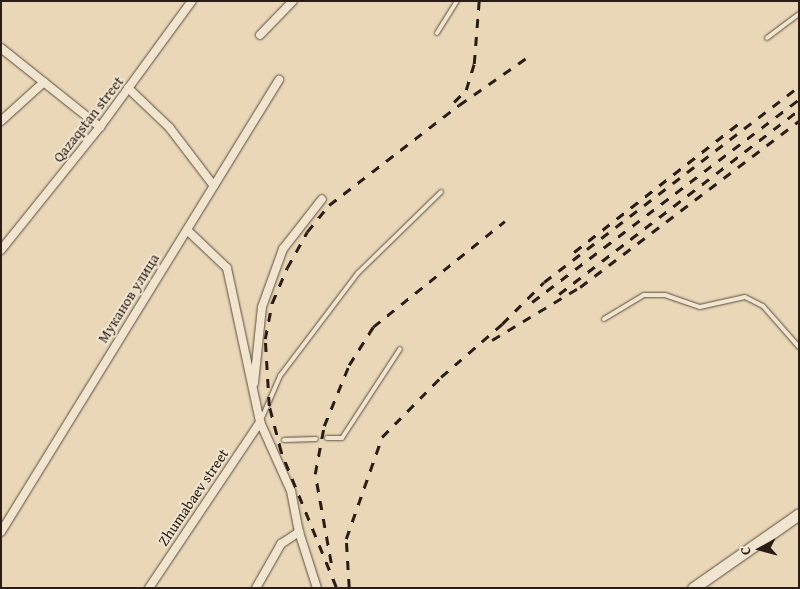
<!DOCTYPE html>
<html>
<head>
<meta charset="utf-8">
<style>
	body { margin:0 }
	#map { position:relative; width:800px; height:589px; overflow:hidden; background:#e9d7b7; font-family:"Gentium Book Plus",serif }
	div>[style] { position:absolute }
	.roads { filter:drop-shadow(0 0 1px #5a4c3e) drop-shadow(0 0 1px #5a4c3e) }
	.lane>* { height:4px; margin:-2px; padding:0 2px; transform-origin:2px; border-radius:2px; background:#f1e5d0 }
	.street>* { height:8px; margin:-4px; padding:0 4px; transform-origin:4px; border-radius:4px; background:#f1e5d0 }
	.secondary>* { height:11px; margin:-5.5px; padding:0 5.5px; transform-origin:5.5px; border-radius:5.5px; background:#f1e5d0 }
	.rail>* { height:2.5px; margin-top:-1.25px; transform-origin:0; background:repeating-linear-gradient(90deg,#2b1d16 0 9px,transparent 0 18px) }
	span { translate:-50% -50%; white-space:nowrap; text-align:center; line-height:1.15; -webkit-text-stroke:4px #f1e5d0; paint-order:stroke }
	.street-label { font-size:15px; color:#2b1d16 }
	.frame { position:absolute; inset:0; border:2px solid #2b1d16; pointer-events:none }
	.north { position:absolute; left:735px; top:524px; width:50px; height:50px; -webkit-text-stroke:4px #f1e5d0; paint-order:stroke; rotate:263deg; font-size:14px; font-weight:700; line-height:20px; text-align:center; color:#2b1d16 }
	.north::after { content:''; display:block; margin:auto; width:18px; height:22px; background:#2b1d16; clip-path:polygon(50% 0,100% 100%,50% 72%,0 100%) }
</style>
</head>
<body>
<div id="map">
	<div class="roads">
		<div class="lane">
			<div style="left:437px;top:33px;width:38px;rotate:-58deg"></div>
			<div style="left:767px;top:38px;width:40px;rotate:-37deg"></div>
			<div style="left:604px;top:319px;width:47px;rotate:-31deg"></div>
			<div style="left:644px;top:295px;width:21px"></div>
			<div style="left:665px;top:295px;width:37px;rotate:19deg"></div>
			<div style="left:700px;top:307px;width:46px;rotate:-12.5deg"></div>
			<div style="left:745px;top:297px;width:20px;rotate:27deg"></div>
			<div style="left:763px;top:306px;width:55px;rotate:48.7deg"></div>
			<div style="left:261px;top:420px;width:48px;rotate:-66.6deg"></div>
			<div style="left:280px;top:376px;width:129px;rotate:-52.9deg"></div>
			<div style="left:358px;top:273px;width:116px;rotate:-44.3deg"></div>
			<div style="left:327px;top:438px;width:15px"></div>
			<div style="left:342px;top:438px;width:106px;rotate:-56.9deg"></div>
			<div style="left:284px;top:440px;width:32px;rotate:-2deg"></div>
		</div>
		<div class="street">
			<div style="left:260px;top:35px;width:47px;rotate:-45.9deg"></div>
			<div style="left:1px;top:48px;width:127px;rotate:38.6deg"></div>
			<div style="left:128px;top:88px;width:57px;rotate:43.6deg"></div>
			<div style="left:169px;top:127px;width:74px;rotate:52.7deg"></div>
			<div style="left:1px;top:121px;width:58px;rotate:-42.2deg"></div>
			<div style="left:187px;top:230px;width:55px;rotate:43.5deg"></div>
			<div style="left:227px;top:268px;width:157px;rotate:77.9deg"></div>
			<div style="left:260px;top:422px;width:76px;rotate:65.8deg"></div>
			<div style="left:291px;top:491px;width:42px;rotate:79deg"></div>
			<div style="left:1px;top:250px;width:158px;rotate:-51.2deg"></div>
			<div style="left:100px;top:127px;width:156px;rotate:-53.9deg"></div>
			<div style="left:254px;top:383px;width:76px;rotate:-84deg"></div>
			<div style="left:262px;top:307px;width:62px;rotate:-70.1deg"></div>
			<div style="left:283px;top:249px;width:63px;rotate:-52deg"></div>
			<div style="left:1px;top:532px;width:531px;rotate:-58.41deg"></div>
			<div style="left:149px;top:588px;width:200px;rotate:-56.2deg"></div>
			<div style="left:256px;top:588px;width:51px;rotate:-60.4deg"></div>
			<div style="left:281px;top:544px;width:22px;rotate:-34deg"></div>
			<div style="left:299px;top:532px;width:59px;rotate:72.2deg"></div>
		</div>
		<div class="secondary">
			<div style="left:693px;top:588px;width:129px;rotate:-34.9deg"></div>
		</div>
	</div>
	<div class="rail">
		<div style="left:454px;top:102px;width:17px;rotate:-45deg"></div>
		<div style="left:466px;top:90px;width:27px;rotate:-73deg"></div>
		<div style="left:474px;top:64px;width:63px;rotate:-85.5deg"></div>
		<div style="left:574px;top:252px;width:214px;rotate:-38deg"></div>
		<div style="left:559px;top:294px;width:302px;rotate:-37.5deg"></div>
		<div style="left:532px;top:302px;width:335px;rotate:-37.2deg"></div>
		<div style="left:492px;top:340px;width:103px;rotate:-31.1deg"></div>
		<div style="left:580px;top:287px;width:275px;rotate:-37.2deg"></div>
		<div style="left:331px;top:563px;width:90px;rotate:-100.2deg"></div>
		<div style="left:315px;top:474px;width:49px;rotate:-79.4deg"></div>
		<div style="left:324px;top:426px;width:66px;rotate:-67.7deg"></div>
		<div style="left:349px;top:365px;width:45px;rotate:-57.7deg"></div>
		<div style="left:373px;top:327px;width:169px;rotate:-38.8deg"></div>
		<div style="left:336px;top:587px;width:146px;rotate:-112.2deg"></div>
		<div style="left:281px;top:452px;width:48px;rotate:-104.6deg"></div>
		<div style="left:269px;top:406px;width:67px;rotate:-93.4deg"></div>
		<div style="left:265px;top:339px;width:37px;rotate:-79deg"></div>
		<div style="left:272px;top:303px;width:38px;rotate:-67deg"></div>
		<div style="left:287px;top:268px;width:41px;rotate:-60.9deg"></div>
		<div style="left:307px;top:232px;width:35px;rotate:-51deg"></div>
		<div style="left:329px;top:205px;width:164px;rotate:-37.6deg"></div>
		<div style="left:459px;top:105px;width:82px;rotate:-35deg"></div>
		<div style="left:349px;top:588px;width:49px;rotate:-93.5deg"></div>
		<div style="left:346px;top:539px;width:108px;rotate:-70.6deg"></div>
		<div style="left:382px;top:437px;width:84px;rotate:-45.5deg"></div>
		<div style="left:441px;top:377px;width:81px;rotate:-41deg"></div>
		<div style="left:502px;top:324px;width:59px;rotate:-45deg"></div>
		<div style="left:544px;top:282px;width:322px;rotate:-37.5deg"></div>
	</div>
	<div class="street-label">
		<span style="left:88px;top:119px;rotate:-52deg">Qazaqstan street</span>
		<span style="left:128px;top:298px;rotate:-58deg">Муканов улица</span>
		<span style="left:193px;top:497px;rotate:-56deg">Zhumabaev street</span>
	</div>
	<div class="frame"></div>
	<div class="north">С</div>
</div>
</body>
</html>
